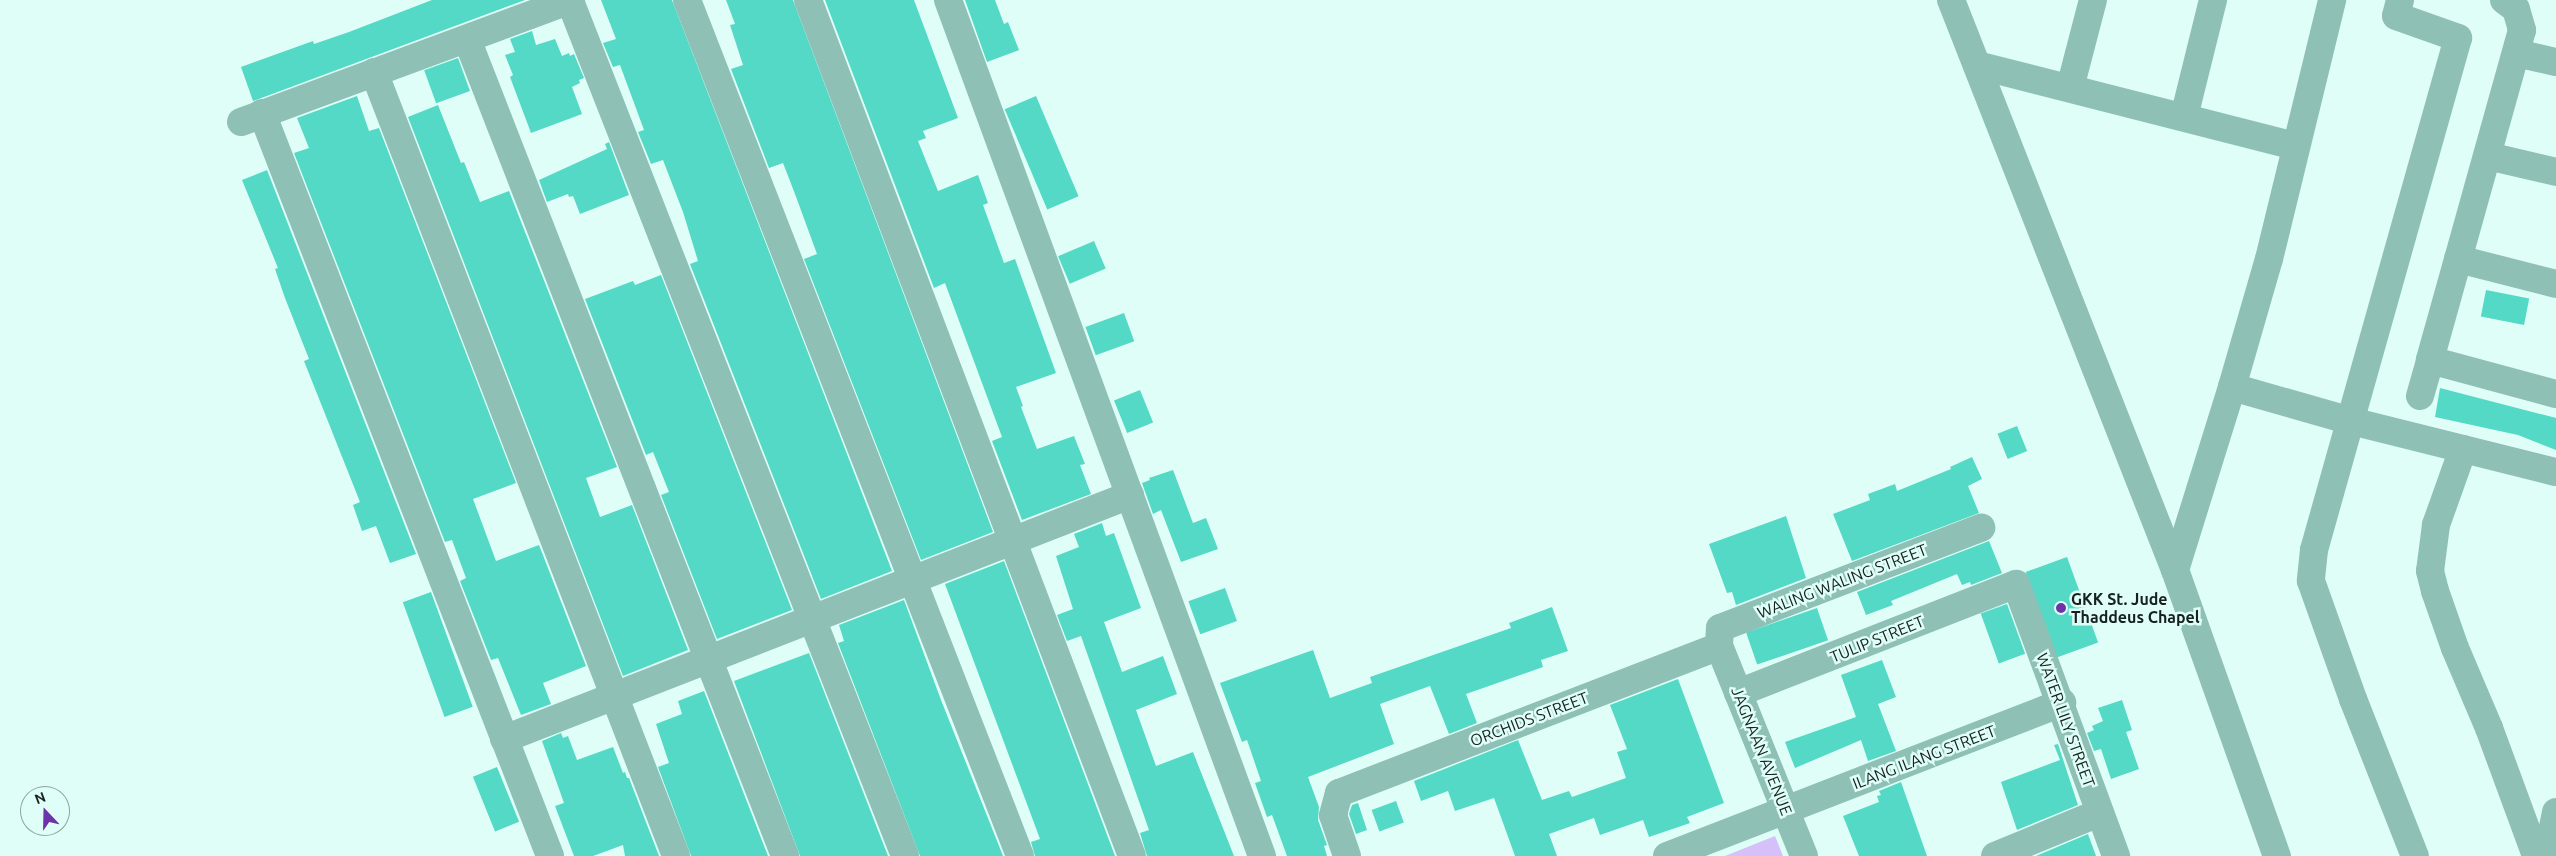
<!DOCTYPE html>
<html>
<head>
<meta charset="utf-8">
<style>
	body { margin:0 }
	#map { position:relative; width:2556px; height:856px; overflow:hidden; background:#dffef7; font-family:Ubuntu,sans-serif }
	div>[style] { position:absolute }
	.green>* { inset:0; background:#d6c0f9 }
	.building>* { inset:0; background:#54d9c6; transform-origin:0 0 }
	.minor>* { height:28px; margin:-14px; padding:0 14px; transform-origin:14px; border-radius:14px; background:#8ec0b6 }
	.dots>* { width:14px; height:14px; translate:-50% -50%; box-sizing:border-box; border:2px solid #dffef7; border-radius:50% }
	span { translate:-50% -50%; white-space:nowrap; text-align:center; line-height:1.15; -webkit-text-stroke:5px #dffef7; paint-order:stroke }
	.street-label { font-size:16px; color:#16211f }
	.poi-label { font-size:16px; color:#16211f; font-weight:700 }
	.left { translate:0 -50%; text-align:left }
	.north { position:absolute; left:20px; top:786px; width:50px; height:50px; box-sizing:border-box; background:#dffef7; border:1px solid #8fa6a1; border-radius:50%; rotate:339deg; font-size:14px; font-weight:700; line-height:20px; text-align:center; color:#16211f }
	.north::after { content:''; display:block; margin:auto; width:18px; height:22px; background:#6d34aa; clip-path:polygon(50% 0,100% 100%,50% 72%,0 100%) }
</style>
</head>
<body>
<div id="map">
	<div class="green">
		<div style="clip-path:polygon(1775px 836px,1783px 856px,1725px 856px)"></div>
	</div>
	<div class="building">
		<div style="clip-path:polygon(432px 0,525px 0,253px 101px,241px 67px,313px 41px,314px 44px,349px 32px)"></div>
		<div style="clip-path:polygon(601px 0,672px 0,892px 571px,821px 599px,690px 264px,698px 261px,683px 212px,663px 160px,651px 164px,638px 132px,644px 130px,620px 65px,613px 67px,603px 43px,616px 39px)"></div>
		<div style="clip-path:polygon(726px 0,793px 0,993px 532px,921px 560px,804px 259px,817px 254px,795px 194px,783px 163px,769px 168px,731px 69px,743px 65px,730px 25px,735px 24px)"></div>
		<div style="clip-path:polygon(825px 0,914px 0,958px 118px,923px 131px,926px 138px,918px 141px,938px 191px,978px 175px,988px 203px,983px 205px,1004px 263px,1015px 259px,1056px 373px,1016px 387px,1023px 406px,1021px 407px,1037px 449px,1074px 436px,1085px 464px,1080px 465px,1091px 494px,1022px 520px,992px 441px,1002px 437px,945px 283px,934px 288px)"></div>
		<div style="clip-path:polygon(965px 0,995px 0,1004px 24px,1008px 22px,1019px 50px,987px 62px)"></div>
		<div style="clip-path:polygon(532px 31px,536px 45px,555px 39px,562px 56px,569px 53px,570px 56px,574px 54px,584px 78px,579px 80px,580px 83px,572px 87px,582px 114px,531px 133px,510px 77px,513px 75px,505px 55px,515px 52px,510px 39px)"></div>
		<div style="left:458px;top:58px;width:35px;height:36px;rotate:70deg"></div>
		<div style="clip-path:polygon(357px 96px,369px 131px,379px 128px,516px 483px,473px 499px,496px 561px,539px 545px,586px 666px,543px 683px,551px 704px,521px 715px,498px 658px,491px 660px,460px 581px,466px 578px,452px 540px,445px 542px,294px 153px,309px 148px,297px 118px)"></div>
		<div style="left:1036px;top:96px;width:109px;height:34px;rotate:67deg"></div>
		<div style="clip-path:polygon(438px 105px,461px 163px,464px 162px,480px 202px,509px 191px,617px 467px,586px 478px,600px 517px,632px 505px,688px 650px,623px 676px,408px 117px)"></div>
		<div style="clip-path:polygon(609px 142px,629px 195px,580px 214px,573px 196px,569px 197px,568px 194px,547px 202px,539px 180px,607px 149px,605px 144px)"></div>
		<div style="clip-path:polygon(267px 170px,416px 554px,390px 563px,376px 526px,362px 531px,353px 505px,360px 502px,304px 361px,309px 359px,285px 298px,275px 269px,278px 268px,242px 180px)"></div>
		<div style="left:1094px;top:241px;width:30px;height:39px;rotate:67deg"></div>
		<div style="clip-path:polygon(661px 275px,792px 610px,717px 639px,661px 495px,669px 492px,653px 452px,646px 455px,585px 299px,633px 281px,635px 285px)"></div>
		<div style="left:2486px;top:290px;width:44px;height:27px;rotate:11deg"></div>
		<div style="left:1124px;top:313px;width:30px;height:41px;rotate:70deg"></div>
		<div style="clip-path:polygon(2440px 388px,2556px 418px,2556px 450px,2518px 435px,2435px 417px)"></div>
		<div style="left:1140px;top:390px;width:35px;height:28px;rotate:68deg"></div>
		<div style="left:2017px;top:426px;width:27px;height:21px;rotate:68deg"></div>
		<div style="clip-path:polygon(1972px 457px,1982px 479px,1968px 486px,1979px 513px,1852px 561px,1833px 514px,1870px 500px,1868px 494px,1895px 484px,1897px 491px,1951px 469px,1950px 467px)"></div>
		<div style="clip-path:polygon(1173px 470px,1193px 523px,1206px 518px,1218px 549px,1181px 562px,1161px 510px,1153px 514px,1142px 483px,1150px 480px,1149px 478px)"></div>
		<div style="clip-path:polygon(1786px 516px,1806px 578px,1736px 605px,1732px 592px,1727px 593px,1709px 544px)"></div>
		<div style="clip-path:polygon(1102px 523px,1106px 536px,1114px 533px,1141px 608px,1104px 622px,1122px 672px,1163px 656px,1177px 694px,1136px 710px,1156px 766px,1193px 752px,1234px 856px,1147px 856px,1140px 833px,1149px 830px,1081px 636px,1067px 641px,1057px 615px,1073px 609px,1056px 556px,1079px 547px,1074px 534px)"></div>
		<div style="clip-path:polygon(1989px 541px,2002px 573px,1971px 585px,1970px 582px,1962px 585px,1957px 574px,1891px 601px,1893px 605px,1866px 615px,1857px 592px)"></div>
		<div style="left:2067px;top:557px;width:91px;height:44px;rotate:70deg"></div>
		<div style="clip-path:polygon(1004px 561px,1115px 856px,1035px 856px,1031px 842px,1040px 839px,945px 584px)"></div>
		<div style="left:1225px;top:588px;width:35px;height:39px;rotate:70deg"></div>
		<div style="left:431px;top:592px;width:122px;height:30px;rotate:70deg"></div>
		<div style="clip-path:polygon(904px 600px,941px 700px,1003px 856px,920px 856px,838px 643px,844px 641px,839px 625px)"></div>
		<div style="left:2007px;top:604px;width:53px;height:28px;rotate:70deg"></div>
		<div style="clip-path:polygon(1552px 607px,1568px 651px,1541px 660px,1543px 667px,1466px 694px,1477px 723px,1449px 734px,1430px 686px,1380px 704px,1394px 744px,1308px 777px,1319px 807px,1318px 820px,1327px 845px,1324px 846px,1327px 856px,1287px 856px,1272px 815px,1267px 817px,1255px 783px,1261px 781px,1247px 740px,1242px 742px,1220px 683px,1313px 650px,1330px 698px,1372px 683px,1370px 677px,1511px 628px,1509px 623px)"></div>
		<div style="left:1817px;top:608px;width:34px;height:75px;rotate:71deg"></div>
		<div style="clip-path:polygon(809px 653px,888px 856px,800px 856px,734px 681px)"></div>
		<div style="clip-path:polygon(1882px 660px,1896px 697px,1878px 704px,1896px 751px,1868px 761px,1861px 740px,1795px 768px,1785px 742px,1856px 717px,1841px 675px)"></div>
		<div style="clip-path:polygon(1678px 679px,1724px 803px,1687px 817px,1690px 823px,1649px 837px,1643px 820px,1600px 835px,1594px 818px,1549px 834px,1557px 856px,1515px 856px,1494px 798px,1455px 811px,1448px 791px,1421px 801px,1414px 781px,1518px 740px,1542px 800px,1569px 791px,1572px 797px,1626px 778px,1617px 752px,1627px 749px,1610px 705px)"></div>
		<div style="clip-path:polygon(704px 691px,768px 856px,691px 856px,658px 767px,669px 763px,656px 724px,682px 714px,678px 701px)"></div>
		<div style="clip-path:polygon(2122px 700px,2132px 730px,2126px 732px,2139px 769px,2111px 779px,2101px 749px,2094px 751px,2087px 733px,2094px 730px,2092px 726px,2103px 721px,2098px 708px)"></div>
		<div style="clip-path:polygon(561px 733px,563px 738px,568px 736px,577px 760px,613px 747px,623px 773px,625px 772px,627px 778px,629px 778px,659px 856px,625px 856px,623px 845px,593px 856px,574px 856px,555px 806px,564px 803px,542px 741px)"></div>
		<div style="clip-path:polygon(2058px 744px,2078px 805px,2017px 830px,2001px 782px,2060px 760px,2054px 745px)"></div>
		<div style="left:497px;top:767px;width:59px;height:26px;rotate:68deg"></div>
		<div style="clip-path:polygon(1901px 782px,1927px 856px,1859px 856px,1843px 816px,1879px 802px,1877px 796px,1881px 795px,1879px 791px)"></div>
		<div style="left:1396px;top:801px;width:23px;height:26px;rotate:70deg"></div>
		<div style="clip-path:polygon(1358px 803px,1367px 830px,1356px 834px,1349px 814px,1352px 805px)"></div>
		<div style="clip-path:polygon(2088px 834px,2096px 856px,2036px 856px)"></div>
	</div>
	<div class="minor">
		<div style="left:687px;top:0;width:918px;rotate:68.74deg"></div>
		<div style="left:808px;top:0;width:915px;rotate:69.27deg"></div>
		<div style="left:948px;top:0;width:912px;rotate:69.86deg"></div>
		<div style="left:1951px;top:0;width:612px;rotate:68.55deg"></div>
		<div style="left:2175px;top:570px;width:304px;rotate:70.4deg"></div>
		<div style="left:2400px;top:0;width:16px;rotate:104deg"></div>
		<div style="left:2396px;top:16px;width:66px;rotate:19.5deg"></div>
		<div style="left:2458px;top:38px;width:532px;rotate:105.71deg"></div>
		<div style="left:2314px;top:550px;width:31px;rotate:96deg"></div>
		<div style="left:2311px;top:581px;width:125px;rotate:70.4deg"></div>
		<div style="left:2353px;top:699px;width:169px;rotate:68.5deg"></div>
		<div style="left:2504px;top:0;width:15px;rotate:37deg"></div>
		<div style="left:2516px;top:9px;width:22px;rotate:74deg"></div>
		<div style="left:2522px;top:30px;width:343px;rotate:105.6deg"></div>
		<div style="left:2430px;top:360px;width:131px;rotate:15.1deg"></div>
		<div style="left:570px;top:1px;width:918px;rotate:68.6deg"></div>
		<div style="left:467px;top:39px;width:877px;rotate:68.73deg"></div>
		<div style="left:2516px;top:53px;width:41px;rotate:12.7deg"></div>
		<div style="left:1977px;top:65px;width:328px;rotate:14.3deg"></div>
		<div style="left:374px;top:72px;width:840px;rotate:68.93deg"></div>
		<div style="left:2070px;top:88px;width:91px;rotate:-75.4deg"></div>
		<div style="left:262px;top:113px;width:797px;rotate:68.81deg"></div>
		<div style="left:2184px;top:117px;width:121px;rotate:-76.1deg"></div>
		<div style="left:241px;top:122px;width:352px;rotate:-20.3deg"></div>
		<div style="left:2488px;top:156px;width:70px;rotate:13.2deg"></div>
		<div style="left:2458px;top:259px;width:101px;rotate:14.3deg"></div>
		<div style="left:2232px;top:387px;width:124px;rotate:15.9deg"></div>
		<div style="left:2351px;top:421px;width:211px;rotate:14deg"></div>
		<div style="left:2420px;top:396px;width:37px;rotate:-74deg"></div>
		<div style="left:2463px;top:449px;width:81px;rotate:109.6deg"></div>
		<div style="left:2436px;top:525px;width:46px;rotate:97.4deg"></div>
		<div style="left:2430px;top:571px;width:21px;rotate:76deg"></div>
		<div style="left:2435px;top:591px;width:60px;rotate:70.7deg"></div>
		<div style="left:2455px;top:648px;width:87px;rotate:67deg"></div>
		<div style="left:2489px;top:728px;width:136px;rotate:69.8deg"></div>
		<div style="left:2175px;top:570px;width:192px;rotate:-72.7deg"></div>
		<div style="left:2232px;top:387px;width:133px;rotate:-73.9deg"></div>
		<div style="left:2269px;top:259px;width:267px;rotate:-76.3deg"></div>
		<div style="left:1738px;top:693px;width:299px;rotate:-21.4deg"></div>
		<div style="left:2016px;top:584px;width:290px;rotate:69.8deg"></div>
		<div style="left:504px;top:739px;width:672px;rotate:-21.29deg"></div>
		<div style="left:1347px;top:856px;width:43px;rotate:-108.9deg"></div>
		<div style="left:1333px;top:815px;width:23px;rotate:-75deg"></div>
		<div style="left:1339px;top:793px;width:407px;rotate:-21.1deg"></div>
		<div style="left:1667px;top:856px;width:424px;rotate:-21.2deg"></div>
		<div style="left:1804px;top:856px;width:227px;rotate:-112deg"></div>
		<div style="left:1719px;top:646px;width:18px;rotate:-87deg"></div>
		<div style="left:1720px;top:628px;width:280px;rotate:-21deg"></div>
		<div style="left:1995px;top:856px;width:113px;rotate:-22.5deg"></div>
		<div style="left:2547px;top:856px;width:45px;rotate:-78.4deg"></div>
	</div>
	<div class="dots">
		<div style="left:2061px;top:608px;background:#6d34aa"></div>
	</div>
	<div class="street-label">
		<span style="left:1842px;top:581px;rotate:-21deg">WALING WALING STREET</span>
		<span style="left:1877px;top:639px;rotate:-22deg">TULIP STREET</span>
		<span style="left:1529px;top:719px;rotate:-21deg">ORCHIDS STREET</span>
		<span style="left:2066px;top:720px;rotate:70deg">WATER LILY STREET</span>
		<span style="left:1762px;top:751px;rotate:68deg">JAGNAAN AVENUE</span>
		<span style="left:1924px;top:757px;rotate:-21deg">ILANG ILANG STREET</span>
	</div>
	<div class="poi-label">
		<span class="left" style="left:2071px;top:608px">GKK St. Jude<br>Thaddeus Chapel</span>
	</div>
	<div class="north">N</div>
</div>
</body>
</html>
